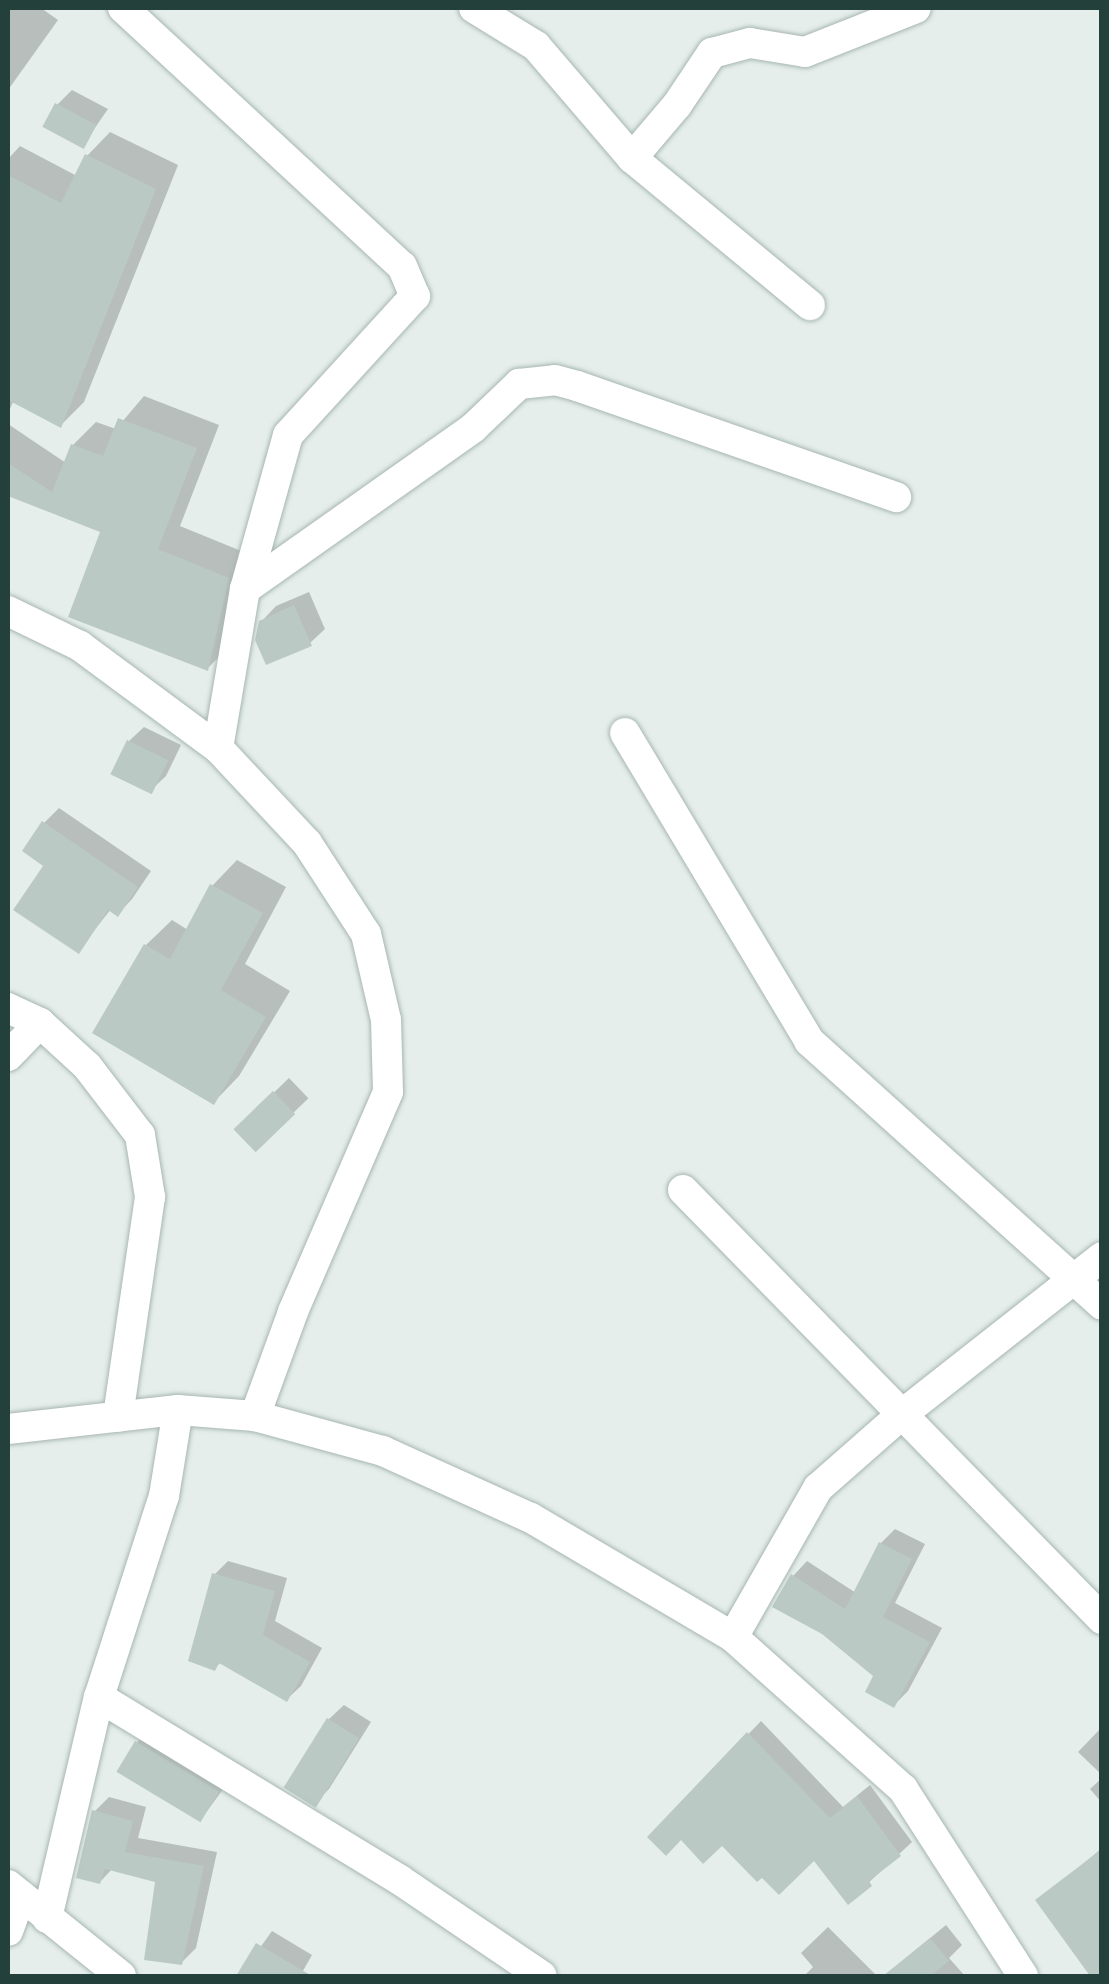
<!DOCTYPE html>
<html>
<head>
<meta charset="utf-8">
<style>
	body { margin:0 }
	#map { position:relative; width:1109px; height:1984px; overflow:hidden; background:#e5eeea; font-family:"Nunito Sans",sans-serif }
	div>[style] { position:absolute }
	.shadow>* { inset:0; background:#0003; transform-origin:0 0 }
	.building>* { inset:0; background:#bac9c4; transform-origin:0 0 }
	.roads { filter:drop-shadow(0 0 2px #a7b6b2) drop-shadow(0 0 2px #a7b6b2) }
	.minor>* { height:30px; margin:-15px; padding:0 15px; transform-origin:15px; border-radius:15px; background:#fff }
	.tertiary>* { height:30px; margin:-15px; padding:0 15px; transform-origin:15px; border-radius:15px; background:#fff }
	span { translate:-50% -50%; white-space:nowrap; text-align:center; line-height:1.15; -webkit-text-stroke:8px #f6faf8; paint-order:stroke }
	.frame { position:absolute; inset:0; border:10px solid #24403a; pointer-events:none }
</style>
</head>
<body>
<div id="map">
	<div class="shadow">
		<div style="clip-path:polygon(8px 8px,41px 8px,58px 20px,8px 90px)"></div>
		<div style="clip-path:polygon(72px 90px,108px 109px,83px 145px,57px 105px)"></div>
		<div style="clip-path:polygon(110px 132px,178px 165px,84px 402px,61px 425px,14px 400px,8px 413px,8px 159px,20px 146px,77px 176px,87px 156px)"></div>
		<div style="clip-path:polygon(144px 396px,219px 425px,180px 526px,251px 555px,231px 644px,208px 668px,103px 531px,11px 495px,8px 501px,8px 424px,66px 463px,73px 445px,96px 422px,116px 429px)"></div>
		<div style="clip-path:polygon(309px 592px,325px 629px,310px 643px,261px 622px,276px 606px)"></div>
		<div style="clip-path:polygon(144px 727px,181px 745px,166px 776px,151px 790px,129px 741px)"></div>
		<div style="clip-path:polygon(59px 808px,151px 871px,132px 899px,118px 914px,111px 909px,78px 951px,46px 865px,44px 823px)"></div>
		<div style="clip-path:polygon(237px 860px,286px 887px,245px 964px,290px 991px,239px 1076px,214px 1102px,96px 1032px,146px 945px,172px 920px,188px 930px,212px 886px)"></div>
		<div style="left:289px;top:1078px;width:28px;height:73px;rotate:46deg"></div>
		<div style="clip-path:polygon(895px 1529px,925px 1544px,895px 1603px,942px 1628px,908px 1691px,894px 1705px,876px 1676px,793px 1576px,807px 1561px,856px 1593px,881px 1543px)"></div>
		<div style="clip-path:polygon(228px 1561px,287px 1578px,275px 1621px,322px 1648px,301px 1686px,287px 1699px,221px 1662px,215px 1668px,214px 1575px)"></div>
		<div style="clip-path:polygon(344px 1705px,371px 1722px,329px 1789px,315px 1803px,287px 1786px,329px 1719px)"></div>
		<div style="clip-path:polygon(761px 1721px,843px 1807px,870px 1785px,912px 1842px,849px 1901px,814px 1857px,681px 1837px,650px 1837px)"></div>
		<div style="clip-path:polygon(1102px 1727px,1102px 1775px,1078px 1752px)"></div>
		<div style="clip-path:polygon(152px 1728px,232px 1777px,202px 1818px,137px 1742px)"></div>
		<div style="clip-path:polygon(1102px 1778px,1102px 1803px,1090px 1789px)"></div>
		<div style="clip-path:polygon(109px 1797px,146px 1807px,138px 1838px,217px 1852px,196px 1948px,181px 1963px,158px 1880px,113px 1868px,100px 1882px,94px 1812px)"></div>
		<div style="clip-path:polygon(1102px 1848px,1102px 1976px,1091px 1976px,1039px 1901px)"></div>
		<div style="clip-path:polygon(946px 1925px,962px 1945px,949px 1958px,965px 1976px,884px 1976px)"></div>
		<div style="clip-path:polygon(828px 1927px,877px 1976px,804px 1976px,813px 1967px,801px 1953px)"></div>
		<div style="clip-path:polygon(272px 1931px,312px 1955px,300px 1976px,240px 1976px)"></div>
	</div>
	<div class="building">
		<div style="left:55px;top:103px;width:47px;height:27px;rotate:28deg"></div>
		<div style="clip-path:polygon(85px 154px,156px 189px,61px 428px,8px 400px,8px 175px,61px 203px)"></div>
		<div style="clip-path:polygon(118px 418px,197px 448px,158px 549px,229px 578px,208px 671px,68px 617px,100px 532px,8px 496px,8px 463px,52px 492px,71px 444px,103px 456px)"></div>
		<div style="clip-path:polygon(294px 605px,312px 646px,266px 665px,255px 640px,259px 621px)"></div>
		<div style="left:127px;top:740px;width:46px;height:38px;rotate:26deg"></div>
		<div style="clip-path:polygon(42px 821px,138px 887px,118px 917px,108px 910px,79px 954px,13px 910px,43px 866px,22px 851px)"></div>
		<div style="clip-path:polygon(210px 884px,263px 913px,221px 990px,266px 1017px,214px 1105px,92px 1033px,144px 944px,170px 959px)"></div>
		<div style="left:273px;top:1091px;width:32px;height:55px;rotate:46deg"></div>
		<div style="clip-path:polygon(879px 1542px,912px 1559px,883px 1617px,930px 1642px,894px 1708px,865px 1692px,873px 1676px,822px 1634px,772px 1607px,791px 1574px,845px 1609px)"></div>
		<div style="clip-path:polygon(212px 1573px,275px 1591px,263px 1635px,310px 1662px,287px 1702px,219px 1663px,215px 1671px,188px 1661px)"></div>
		<div style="left:327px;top:1718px;width:38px;height:82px;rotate:32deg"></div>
		<div style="clip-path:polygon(747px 1732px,830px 1818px,857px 1796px,901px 1856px,869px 1881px,872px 1886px,848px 1905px,814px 1861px,779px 1895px,762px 1878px,757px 1882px,722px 1846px,703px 1864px,681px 1840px,666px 1856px,647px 1837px)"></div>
		<div style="left:135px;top:1741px;width:98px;height:36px;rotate:31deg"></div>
		<div style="clip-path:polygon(92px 1810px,133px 1821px,125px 1852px,204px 1866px,182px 1965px,144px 1960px,155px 1882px,105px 1869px,100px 1884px,76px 1878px)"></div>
		<div style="clip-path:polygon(1102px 1849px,1102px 1976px,1090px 1976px,1035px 1900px)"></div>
		<div style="clip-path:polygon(930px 1938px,949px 1961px,931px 1976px,883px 1976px)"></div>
		<div style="clip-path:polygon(256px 1943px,312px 1976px,236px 1976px)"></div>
	</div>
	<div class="roads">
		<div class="minor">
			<div style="left:123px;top:8px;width:380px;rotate:42.8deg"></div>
			<div style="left:402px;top:266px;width:33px;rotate:67deg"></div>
			<div style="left:415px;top:296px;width:188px;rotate:132.4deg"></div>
			<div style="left:288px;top:435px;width:160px;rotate:105.6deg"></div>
			<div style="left:245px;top:589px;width:161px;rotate:99.6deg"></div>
			<div style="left:474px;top:8px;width:73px;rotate:31.5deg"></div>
			<div style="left:536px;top:46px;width:148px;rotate:49.4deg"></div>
			<div style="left:632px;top:158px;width:70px;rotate:-49.7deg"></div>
			<div style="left:677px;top:105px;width:63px;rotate:-56.1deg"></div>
			<div style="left:712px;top:53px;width:39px;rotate:-15deg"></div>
			<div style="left:750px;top:43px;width:56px;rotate:9.3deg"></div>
			<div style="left:805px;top:52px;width:119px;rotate:-21.6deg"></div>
			<div style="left:632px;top:158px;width:231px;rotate:39.6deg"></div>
			<div style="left:245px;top:589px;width:279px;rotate:-35.2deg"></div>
			<div style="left:473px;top:428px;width:64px;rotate:-43.7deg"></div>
			<div style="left:519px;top:384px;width:36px;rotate:-6deg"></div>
			<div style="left:555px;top:380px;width:23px;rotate:15deg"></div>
			<div style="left:577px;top:386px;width:338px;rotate:19.2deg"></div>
			<div style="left:8px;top:611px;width:80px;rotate:25.9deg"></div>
			<div style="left:80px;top:646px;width:172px;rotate:36.5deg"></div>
			<div style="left:218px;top:748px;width:130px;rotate:46.9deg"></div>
			<div style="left:307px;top:843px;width:108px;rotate:57deg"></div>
			<div style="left:366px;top:934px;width:88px;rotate:76.9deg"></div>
			<div style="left:386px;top:1020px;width:72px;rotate:88.4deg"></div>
			<div style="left:388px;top:1092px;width:240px;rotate:113.4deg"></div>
			<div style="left:293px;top:1312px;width:111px;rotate:110.1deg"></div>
			<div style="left:625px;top:733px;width:359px;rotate:59.1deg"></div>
			<div style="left:809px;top:1041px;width:394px;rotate:42deg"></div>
			<div style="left:8px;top:1008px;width:35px;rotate:25deg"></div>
			<div style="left:40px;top:1023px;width:64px;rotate:42.5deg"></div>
			<div style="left:87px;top:1066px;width:87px;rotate:52.5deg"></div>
			<div style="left:140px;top:1135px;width:63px;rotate:80.8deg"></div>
			<div style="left:150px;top:1197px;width:222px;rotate:98.3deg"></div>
			<div style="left:8px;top:1056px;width:46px;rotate:-45.9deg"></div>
			<div style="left:683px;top:1190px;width:600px;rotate:45.68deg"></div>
			<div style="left:733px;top:1637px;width:172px;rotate:-60.3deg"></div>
			<div style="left:818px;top:1488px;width:109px;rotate:-41.3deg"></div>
			<div style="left:900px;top:1416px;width:257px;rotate:-38.2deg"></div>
			<div style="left:99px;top:1697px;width:352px;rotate:31.3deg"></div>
			<div style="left:400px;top:1880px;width:171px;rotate:34.1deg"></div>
			<div style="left:8px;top:1885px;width:145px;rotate:38.8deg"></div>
			<div style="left:47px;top:1918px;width:227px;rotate:-76.8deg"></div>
			<div style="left:99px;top:1697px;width:211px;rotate:-72.1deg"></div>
			<div style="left:164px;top:1496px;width:87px;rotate:-80.8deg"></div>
			<div style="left:8px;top:1931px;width:38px;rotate:-70deg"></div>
		</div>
		<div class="tertiary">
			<div style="left:8px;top:1429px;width:171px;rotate:-6.4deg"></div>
			<div style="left:178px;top:1410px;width:77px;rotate:4.5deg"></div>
			<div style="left:255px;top:1416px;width:133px;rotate:15.3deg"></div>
			<div style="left:383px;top:1451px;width:162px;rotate:24.4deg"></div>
			<div style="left:531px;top:1518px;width:234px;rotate:30.5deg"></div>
			<div style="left:733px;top:1637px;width:228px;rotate:41.8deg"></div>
			<div style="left:903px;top:1789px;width:222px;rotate:57.3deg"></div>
		</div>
	</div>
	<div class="frame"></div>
</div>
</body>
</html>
